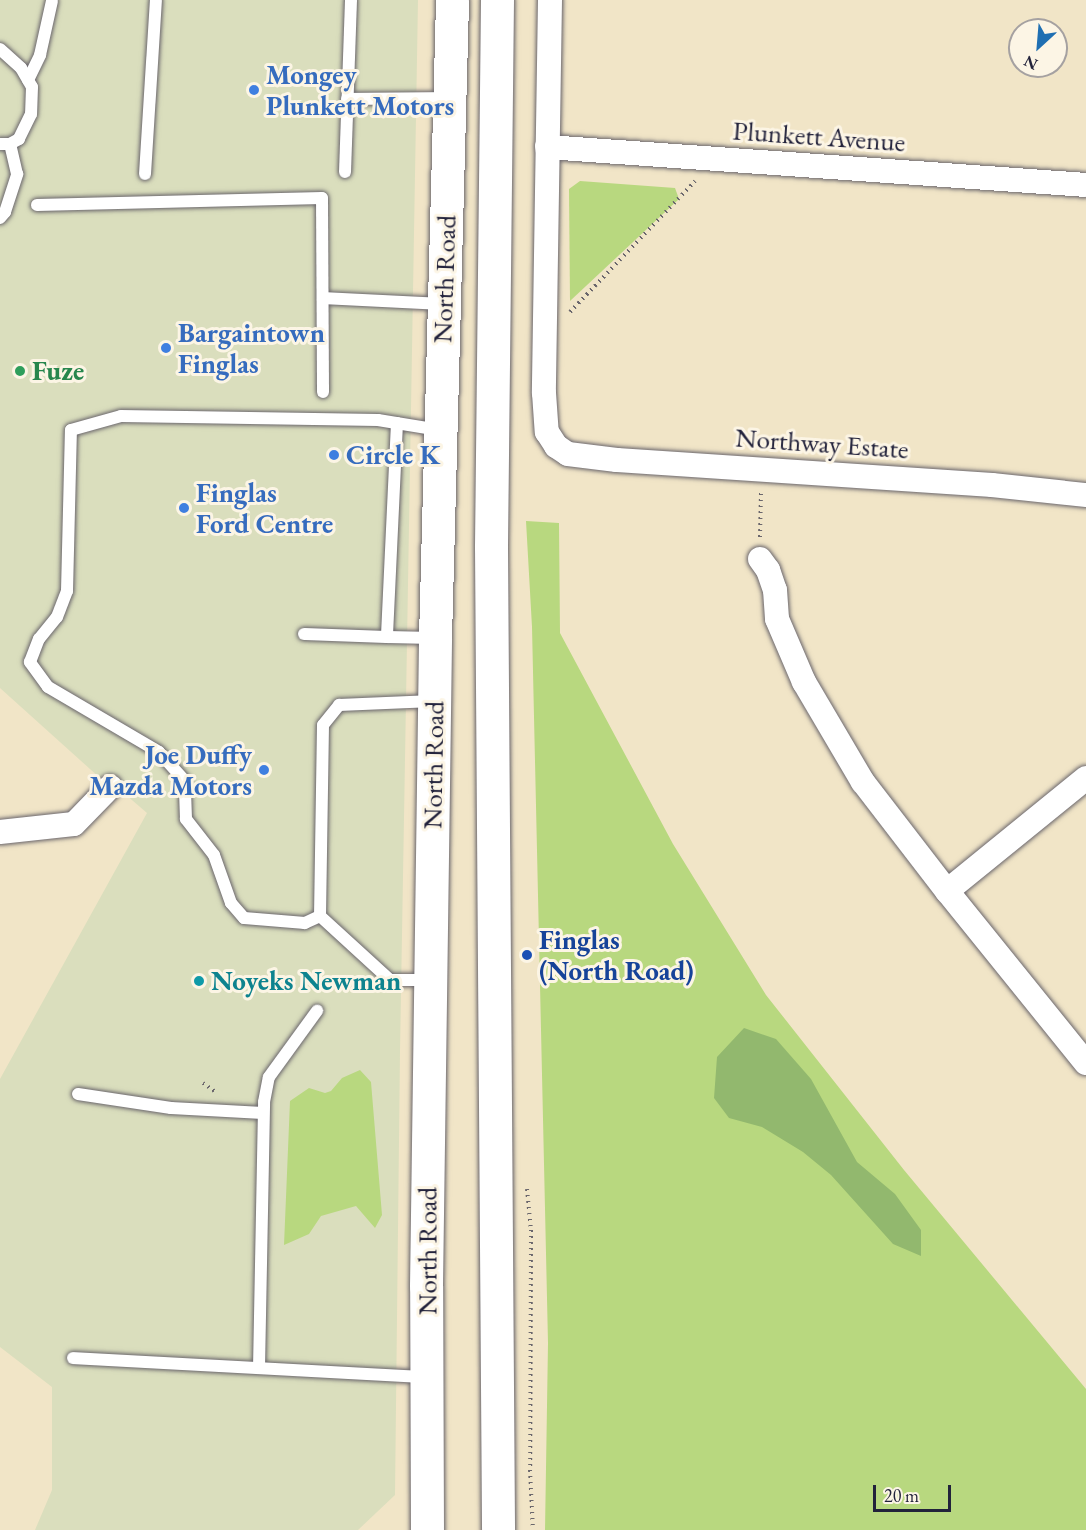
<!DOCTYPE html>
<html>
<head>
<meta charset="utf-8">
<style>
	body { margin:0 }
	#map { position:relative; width:1086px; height:1530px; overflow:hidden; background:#f1e5c7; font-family:"EB Garamond",serif }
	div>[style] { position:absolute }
	.built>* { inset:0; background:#dadebd }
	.green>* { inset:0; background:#b8d87f }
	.forest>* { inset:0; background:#92b86e }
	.path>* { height:4px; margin-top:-2px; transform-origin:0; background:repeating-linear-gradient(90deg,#6a666c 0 1.5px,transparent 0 6px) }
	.roads { filter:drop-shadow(0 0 2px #6a666c) drop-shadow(0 0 2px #6a666c) }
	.lane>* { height:12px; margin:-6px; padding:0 6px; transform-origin:6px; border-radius:6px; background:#fff }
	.street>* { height:24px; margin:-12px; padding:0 12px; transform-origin:12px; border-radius:12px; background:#fff }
	.secondary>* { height:33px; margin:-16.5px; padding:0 16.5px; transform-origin:16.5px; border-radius:16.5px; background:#fff }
	.dots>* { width:16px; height:16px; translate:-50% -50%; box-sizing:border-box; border:3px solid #fcf5e5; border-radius:50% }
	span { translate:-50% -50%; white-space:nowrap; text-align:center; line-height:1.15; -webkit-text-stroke:6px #fcf5e5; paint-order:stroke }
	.shop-label { font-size:27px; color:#366cbe; font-weight:700 }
	.left { translate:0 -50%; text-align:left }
	.right { translate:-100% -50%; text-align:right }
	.street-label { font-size:27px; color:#22223b }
	.leisure-label { font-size:27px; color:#27864d; font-weight:700 }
	.transit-label { font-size:27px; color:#164399; font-weight:700 }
	.culture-label { font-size:27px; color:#0d838f; font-weight:700 }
	.north { position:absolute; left:1008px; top:18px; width:60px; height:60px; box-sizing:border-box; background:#fcf5e5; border:2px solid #a5a1a1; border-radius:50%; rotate:206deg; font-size:16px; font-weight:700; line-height:24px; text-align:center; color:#22223b }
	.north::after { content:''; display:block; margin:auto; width:21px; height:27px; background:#1f6fb2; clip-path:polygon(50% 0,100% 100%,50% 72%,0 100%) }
	.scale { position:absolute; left:873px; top:1485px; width:78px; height:27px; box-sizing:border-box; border:3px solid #22223b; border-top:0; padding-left:8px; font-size:18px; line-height:21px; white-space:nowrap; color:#22223b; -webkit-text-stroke:4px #fcf5e5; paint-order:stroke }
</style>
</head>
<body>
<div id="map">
	<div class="built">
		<div style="clip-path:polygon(0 0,418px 0,400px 1052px,395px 1495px,358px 1530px,35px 1530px,52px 1490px,52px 1387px,0 1347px,0 1079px,147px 813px,103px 775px,100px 778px,0 688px)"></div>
	</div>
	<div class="green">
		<div style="clip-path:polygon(580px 181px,675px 188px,679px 199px,570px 301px,569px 189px)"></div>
		<div style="clip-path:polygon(526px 521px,559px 523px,560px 633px,673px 844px,766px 995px,904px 1170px,1086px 1389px,1086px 1530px,545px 1530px,548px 1343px,532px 627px)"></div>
		<div style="clip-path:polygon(360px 1070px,371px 1082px,382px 1215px,375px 1228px,356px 1206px,321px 1216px,309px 1234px,284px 1245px,290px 1101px,309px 1088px,325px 1093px,331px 1091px,342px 1078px)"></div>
	</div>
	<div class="forest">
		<div style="clip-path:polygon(744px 1028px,776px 1039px,811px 1079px,857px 1162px,895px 1194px,921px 1230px,921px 1256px,893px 1244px,831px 1175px,803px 1152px,762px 1127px,729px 1118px,714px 1098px,717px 1057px)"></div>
	</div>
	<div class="path">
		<div style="left:570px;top:312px;width:181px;rotate:-46.3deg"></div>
		<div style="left:760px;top:537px;width:44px;rotate:-88.7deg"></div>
		<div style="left:203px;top:1083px;width:14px;rotate:36deg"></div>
		<div style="left:527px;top:1189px;width:41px;rotate:84.4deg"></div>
		<div style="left:531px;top:1230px;width:240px;rotate:90.2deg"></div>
		<div style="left:530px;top:1470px;width:60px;rotate:87.1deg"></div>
	</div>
	<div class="roads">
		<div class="lane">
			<div style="left:0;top:49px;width:28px;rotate:42deg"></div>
			<div style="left:21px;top:68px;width:22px;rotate:60deg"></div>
			<div style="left:32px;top:87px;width:27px;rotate:92deg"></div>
			<div style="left:31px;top:114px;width:28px;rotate:116deg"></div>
			<div style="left:19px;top:139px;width:10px;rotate:151deg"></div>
			<div style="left:10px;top:144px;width:10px;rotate:180deg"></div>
			<div style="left:28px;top:80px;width:28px;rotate:-64deg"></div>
			<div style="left:40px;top:55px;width:55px;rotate:-77.5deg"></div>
			<div style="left:347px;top:99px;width:101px;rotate:-0.6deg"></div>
			<div style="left:345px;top:172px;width:172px;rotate:-88deg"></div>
			<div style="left:145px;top:174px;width:174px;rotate:-86.4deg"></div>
			<div style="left:37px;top:205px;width:285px;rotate:-1.4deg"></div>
			<div style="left:322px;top:198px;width:194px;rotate:89.7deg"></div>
			<div style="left:0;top:218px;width:8px;rotate:-50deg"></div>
			<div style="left:5px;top:212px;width:40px;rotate:-72deg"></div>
			<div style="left:17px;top:174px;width:31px;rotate:-103deg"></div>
			<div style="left:323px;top:298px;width:119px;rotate:2.9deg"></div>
			<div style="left:397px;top:423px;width:214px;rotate:92.7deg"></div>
			<div style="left:387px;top:637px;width:47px;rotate:1.2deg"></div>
			<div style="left:304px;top:634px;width:83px;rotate:2.1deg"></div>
			<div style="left:320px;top:916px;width:17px;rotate:155deg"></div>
			<div style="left:305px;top:923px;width:61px;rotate:-175.3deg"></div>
			<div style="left:244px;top:918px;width:20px;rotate:-131deg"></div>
			<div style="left:231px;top:903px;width:51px;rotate:-109.5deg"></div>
			<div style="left:214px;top:855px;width:46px;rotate:-127.9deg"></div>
			<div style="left:186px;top:819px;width:38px;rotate:-92deg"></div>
			<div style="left:185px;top:781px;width:39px;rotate:-132deg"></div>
			<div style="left:159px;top:752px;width:129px;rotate:-149.6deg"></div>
			<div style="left:48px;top:687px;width:31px;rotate:-126deg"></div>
			<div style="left:30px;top:662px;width:25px;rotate:-69deg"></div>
			<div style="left:39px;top:639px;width:28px;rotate:-51deg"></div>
			<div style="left:57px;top:617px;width:28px;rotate:-69deg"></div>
			<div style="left:67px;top:591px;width:161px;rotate:-88.6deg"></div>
			<div style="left:71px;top:430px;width:52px;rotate:-15.6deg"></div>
			<div style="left:121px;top:416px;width:257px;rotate:0.9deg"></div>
			<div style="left:378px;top:420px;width:62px;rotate:9.3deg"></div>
			<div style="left:429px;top:980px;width:39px;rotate:180deg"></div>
			<div style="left:390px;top:980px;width:95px;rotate:-137.6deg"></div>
			<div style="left:320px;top:916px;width:191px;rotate:-89.1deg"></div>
			<div style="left:323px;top:725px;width:26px;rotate:-51deg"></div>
			<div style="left:339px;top:705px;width:94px;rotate:-2.4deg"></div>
			<div style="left:78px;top:1094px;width:94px;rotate:8.6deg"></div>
			<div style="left:171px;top:1108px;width:92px;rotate:3.1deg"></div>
			<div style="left:73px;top:1358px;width:353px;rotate:3.1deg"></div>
			<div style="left:259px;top:1368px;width:266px;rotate:-88.9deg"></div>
			<div style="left:264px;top:1102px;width:25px;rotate:-79deg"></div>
			<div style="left:269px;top:1077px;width:82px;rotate:-54deg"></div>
		</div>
		<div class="street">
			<div style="left:550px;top:0;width:393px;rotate:90.9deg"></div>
			<div style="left:544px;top:393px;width:39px;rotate:86deg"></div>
			<div style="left:547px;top:432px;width:17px;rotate:57deg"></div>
			<div style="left:556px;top:446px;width:14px;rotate:34deg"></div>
			<div style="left:568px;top:454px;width:49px;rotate:7deg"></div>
			<div style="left:617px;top:460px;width:376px;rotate:3.8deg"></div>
			<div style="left:992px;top:485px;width:95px;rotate:6.1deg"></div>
			<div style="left:547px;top:147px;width:540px;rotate:4.03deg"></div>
			<div style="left:760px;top:559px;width:14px;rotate:54deg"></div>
			<div style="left:768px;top:570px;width:21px;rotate:71deg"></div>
			<div style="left:775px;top:590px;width:29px;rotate:86deg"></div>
			<div style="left:777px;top:619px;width:69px;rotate:66.8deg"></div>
			<div style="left:804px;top:682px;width:116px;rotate:59.5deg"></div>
			<div style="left:863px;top:782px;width:138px;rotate:52.4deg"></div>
			<div style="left:947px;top:891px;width:221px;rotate:51.1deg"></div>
			<div style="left:0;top:832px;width:74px;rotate:-6.2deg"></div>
			<div style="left:74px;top:824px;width:52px;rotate:-45.8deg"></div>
			<div style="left:947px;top:891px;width:179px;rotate:-39.1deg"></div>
		</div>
		<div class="secondary">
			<div style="left:497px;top:0;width:547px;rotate:90.63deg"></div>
			<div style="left:491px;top:547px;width:983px;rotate:89.59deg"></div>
			<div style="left:427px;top:1530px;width:244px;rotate:-90.2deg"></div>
			<div style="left:426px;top:1286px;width:648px;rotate:-89.2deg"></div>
			<div style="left:435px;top:638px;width:638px;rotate:-88.47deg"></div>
		</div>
	</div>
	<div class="dots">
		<div style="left:254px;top:90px;background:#3f7fe0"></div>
		<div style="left:166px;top:348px;background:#3f7fe0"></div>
		<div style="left:20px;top:371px;background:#2e9e5b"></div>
		<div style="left:334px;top:455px;background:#3f7fe0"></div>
		<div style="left:184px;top:508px;background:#3f7fe0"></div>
		<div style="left:264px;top:770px;background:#3f7fe0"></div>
		<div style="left:527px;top:955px;background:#1a4fb4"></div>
		<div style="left:199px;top:981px;background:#0f9aa8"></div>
	</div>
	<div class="shop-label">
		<span class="left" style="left:266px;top:90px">Mongey<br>Plunkett Motors</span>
		<span class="left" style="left:178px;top:348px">Bargaintown<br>Finglas</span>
		<span class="left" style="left:346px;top:455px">Circle K</span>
		<span class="left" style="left:196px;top:508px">Finglas<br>Ford Centre</span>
		<span class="right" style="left:252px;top:770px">Joe Duffy<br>Mazda Motors</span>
	</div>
	<div class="street-label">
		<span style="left:819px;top:136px;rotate:4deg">Plunkett Avenue</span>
		<span style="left:444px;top:279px;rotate:-88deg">North Road</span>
		<span style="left:822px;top:443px;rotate:4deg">Northway Estate</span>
		<span style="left:433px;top:765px;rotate:-89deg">North Road</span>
		<span style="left:427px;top:1251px;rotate:-90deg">North Road</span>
	</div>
	<div class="leisure-label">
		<span class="left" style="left:32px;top:371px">Fuze</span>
	</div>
	<div class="transit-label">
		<span class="left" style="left:539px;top:955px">Finglas<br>(North Road)</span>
	</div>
	<div class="culture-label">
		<span class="left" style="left:211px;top:981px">Noyeks Newman</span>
	</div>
	<div class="north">N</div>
	<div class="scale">20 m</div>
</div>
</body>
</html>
